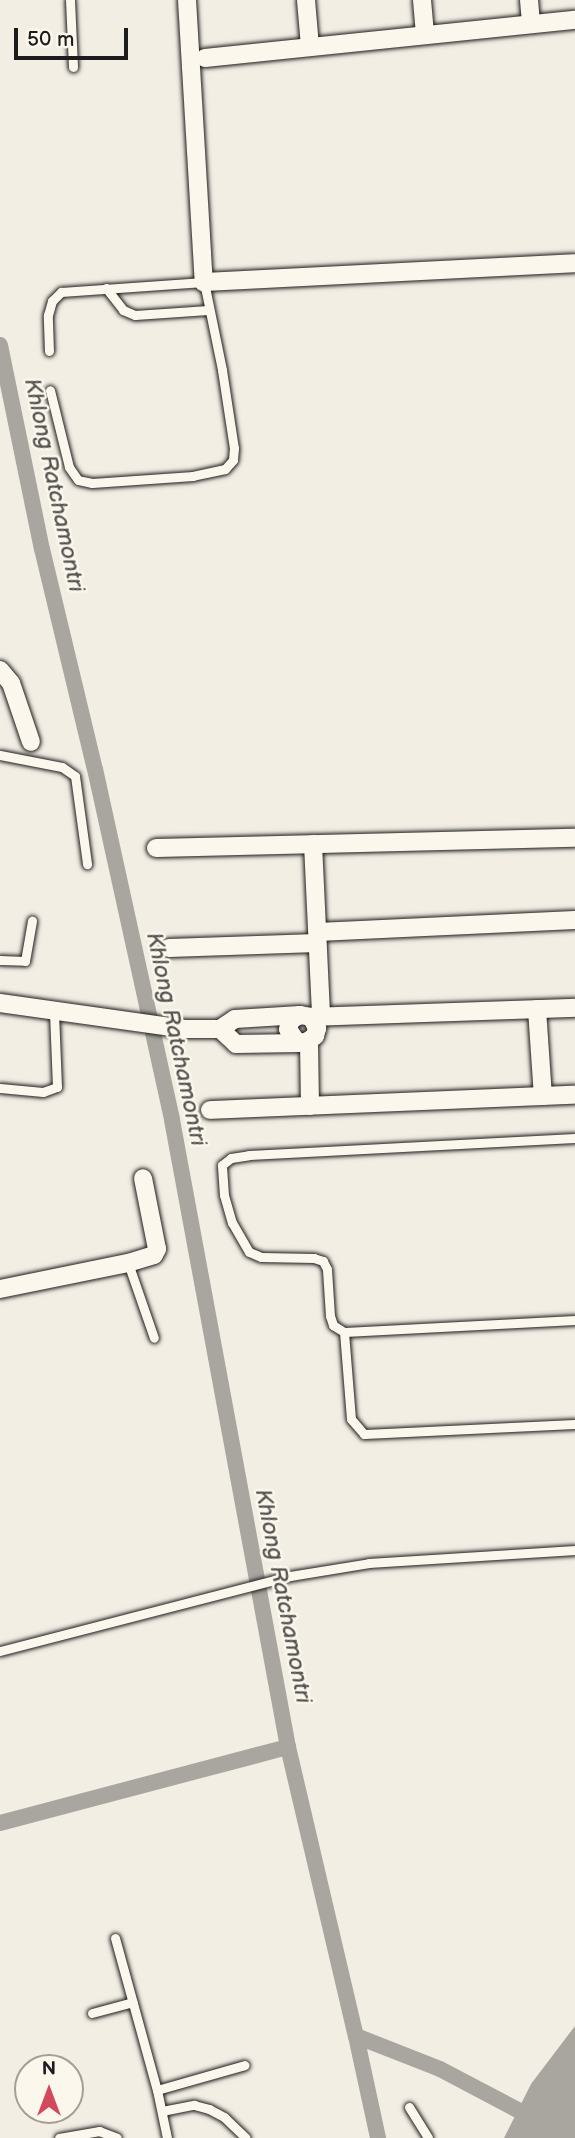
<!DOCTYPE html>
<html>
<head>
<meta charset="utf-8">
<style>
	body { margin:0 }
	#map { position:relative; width:575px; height:2138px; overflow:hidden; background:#f2eee4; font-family:"Balsamiq Sans",sans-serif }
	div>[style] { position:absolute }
	.water>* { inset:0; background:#a9a6a0 }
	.canal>* { height:16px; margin:-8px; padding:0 8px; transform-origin:8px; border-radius:8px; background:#a9a6a0 }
	.roads { filter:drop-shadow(0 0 2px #1c1c1c) drop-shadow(0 0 2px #1c1c1c) }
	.lane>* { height:9px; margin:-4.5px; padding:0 4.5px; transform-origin:4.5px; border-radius:4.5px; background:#fbf7ec }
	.street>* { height:18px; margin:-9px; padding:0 9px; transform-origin:9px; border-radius:9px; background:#fbf7ec }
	span { translate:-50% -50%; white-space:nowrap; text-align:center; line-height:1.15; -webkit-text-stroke:5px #fbf7ec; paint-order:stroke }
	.water-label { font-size:23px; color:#545351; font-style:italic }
	.north { position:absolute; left:14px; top:2054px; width:70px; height:70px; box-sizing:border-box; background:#fbf7ec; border:2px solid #a29f99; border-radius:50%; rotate:0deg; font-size:19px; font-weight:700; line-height:28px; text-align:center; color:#1c1c1c }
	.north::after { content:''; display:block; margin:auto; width:24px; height:32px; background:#d1495b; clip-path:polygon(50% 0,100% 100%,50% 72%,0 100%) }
	.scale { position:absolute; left:14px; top:28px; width:114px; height:32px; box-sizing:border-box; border:4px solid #1c1c1c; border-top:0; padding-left:9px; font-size:21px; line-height:24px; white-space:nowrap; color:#1c1c1c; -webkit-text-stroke:5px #fbf7ec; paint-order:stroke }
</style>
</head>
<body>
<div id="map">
	<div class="water">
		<div style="clip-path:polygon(575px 2026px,575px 2138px,504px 2138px,531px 2084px)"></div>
	</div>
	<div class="canal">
		<div style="left:0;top:345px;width:208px;rotate:78.4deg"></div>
		<div style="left:42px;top:549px;width:226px;rotate:76.5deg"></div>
		<div style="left:95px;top:769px;width:359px;rotate:77.6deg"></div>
		<div style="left:172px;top:1120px;width:638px;rotate:79.52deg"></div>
		<div style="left:0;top:1823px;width:298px;rotate:-14.8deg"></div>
		<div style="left:288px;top:1747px;width:297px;rotate:76.8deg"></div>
		<div style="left:356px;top:2036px;width:90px;rotate:21.4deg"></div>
		<div style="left:440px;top:2069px;width:107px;rotate:27.8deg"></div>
		<div style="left:356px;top:2036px;width:104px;rotate:77.8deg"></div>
	</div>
	<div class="roads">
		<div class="lane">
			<div style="left:70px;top:0;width:67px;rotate:87.4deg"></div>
			<div style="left:106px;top:288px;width:28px;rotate:52deg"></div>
			<div style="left:123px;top:310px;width:13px;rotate:23deg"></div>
			<div style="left:135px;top:315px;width:73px;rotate:-3.9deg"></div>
			<div style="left:49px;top:351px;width:36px;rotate:-92deg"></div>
			<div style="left:48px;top:315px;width:15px;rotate:-74deg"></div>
			<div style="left:52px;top:301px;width:13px;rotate:-45deg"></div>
			<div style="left:61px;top:292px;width:143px;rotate:-4deg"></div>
			<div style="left:204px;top:282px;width:90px;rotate:78.4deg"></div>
			<div style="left:222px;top:370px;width:79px;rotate:81.3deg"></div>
			<div style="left:234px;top:448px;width:12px;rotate:95deg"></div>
			<div style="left:233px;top:460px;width:12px;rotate:132deg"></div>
			<div style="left:225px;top:469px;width:33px;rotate:168deg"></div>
			<div style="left:193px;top:476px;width:101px;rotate:176deg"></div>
			<div style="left:92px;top:483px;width:14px;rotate:-168deg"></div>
			<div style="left:78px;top:480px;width:16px;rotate:-125deg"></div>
			<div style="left:69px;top:467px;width:79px;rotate:-103.9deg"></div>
			<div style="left:0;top:755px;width:63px;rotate:11deg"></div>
			<div style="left:62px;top:767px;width:16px;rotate:35deg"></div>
			<div style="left:75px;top:776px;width:89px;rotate:82.2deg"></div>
			<div style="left:0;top:960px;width:25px;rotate:2deg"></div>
			<div style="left:25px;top:961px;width:41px;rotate:-80.1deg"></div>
			<div style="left:0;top:1088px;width:43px;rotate:5.3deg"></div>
			<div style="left:43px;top:1092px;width:15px;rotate:-20deg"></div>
			<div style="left:57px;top:1087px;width:76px;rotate:-92.3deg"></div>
			<div style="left:128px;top:1263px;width:79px;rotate:70.9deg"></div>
			<div style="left:575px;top:1320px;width:231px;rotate:177deg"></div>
			<div style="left:344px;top:1332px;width:87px;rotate:85.4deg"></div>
			<div style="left:351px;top:1419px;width:20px;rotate:49deg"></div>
			<div style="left:364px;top:1434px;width:211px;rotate:-2.7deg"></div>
			<div style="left:344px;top:1332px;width:13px;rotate:-148deg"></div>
			<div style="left:333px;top:1325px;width:9px;rotate:-108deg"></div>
			<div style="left:330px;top:1316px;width:47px;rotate:-93.7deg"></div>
			<div style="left:327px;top:1269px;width:9px;rotate:-117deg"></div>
			<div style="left:323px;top:1261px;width:9px;rotate:-162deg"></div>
			<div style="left:314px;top:1258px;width:53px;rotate:-178.9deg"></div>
			<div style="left:261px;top:1257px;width:13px;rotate:-157deg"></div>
			<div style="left:249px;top:1252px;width:34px;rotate:-120deg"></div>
			<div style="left:232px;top:1223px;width:29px;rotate:-106deg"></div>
			<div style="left:224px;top:1195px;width:30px;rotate:-94deg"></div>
			<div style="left:222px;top:1165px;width:11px;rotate:-38deg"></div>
			<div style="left:231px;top:1158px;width:18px;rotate:-9deg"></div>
			<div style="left:249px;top:1155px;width:326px;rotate:-3deg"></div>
			<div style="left:0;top:1651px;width:300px;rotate:-14.5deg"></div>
			<div style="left:290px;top:1576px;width:80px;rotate:-9.3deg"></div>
			<div style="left:369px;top:1563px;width:206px;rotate:-3.6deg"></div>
			<div style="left:115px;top:1938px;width:158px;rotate:74.6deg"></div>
			<div style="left:157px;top:2090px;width:49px;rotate:78.2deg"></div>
			<div style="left:92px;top:2013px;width:42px;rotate:-15deg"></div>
			<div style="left:157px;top:2090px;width:91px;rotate:-15.9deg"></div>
			<div style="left:409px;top:2107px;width:36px;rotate:58deg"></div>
			<div style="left:162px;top:2111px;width:33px;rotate:-11deg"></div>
			<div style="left:194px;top:2105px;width:16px;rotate:15deg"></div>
			<div style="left:209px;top:2109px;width:17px;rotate:28deg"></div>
			<div style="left:224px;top:2117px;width:30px;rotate:44deg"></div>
			<div style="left:59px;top:2138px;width:41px;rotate:-9.9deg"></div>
			<div style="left:99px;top:2131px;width:19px;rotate:21deg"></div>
		</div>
		<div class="street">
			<div style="left:187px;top:0;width:283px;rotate:86.6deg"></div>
			<div style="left:204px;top:282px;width:371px;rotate:-2.9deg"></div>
			<div style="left:306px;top:0;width:47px;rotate:85.1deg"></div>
			<div style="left:422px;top:0;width:35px;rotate:85deg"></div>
			<div style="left:529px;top:0;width:24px;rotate:85deg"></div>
			<div style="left:205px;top:58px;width:372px;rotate:-5.9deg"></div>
			<div style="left:0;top:670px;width:17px;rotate:50deg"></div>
			<div style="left:11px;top:683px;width:62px;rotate:71.3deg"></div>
			<div style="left:313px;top:844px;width:172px;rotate:87.3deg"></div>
			<div style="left:156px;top:848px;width:419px;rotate:-1.4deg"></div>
			<div style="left:318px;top:932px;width:257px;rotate:-2.7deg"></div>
			<div style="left:169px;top:948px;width:148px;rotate:-1.9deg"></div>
			<div style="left:0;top:1003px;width:186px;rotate:8deg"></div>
			<div style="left:184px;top:1029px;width:36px"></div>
			<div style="left:220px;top:1029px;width:18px;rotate:-34deg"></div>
			<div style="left:235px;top:1019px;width:65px;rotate:-3.5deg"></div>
			<div style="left:537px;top:1009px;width:87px;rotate:86.1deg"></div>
			<div style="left:311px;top:1017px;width:13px;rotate:61deg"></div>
			<div style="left:317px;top:1028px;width:8px;rotate:104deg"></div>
			<div style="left:315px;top:1036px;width:12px;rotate:145deg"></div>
			<div style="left:305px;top:1043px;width:9px;rotate:-167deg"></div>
			<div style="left:296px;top:1041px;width:14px;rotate:-124deg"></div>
			<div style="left:288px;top:1029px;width:9px;rotate:-72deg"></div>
			<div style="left:291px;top:1020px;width:10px;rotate:-29deg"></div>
			<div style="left:300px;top:1015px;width:11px;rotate:10deg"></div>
			<div style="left:311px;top:1017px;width:264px;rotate:-2deg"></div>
			<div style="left:220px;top:1029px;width:22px;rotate:43deg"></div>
			<div style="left:236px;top:1044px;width:64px;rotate:-0.9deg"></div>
			<div style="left:309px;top:1042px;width:64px;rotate:89.1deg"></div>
			<div style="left:210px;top:1110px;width:365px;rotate:-2.4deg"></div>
			<div style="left:0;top:1289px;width:131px;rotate:-11.5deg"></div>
			<div style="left:128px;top:1263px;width:27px;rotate:-17deg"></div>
			<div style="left:154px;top:1255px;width:7px;rotate:-63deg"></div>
			<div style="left:157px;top:1249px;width:72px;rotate:-101.2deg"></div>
		</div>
	</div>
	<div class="water-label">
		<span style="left:54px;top:485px;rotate:78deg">Khlong Ratchamontri</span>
		<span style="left:176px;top:1039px;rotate:78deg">Khlong Ratchamontri</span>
		<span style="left:283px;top:1596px;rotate:79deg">Khlong Ratchamontri</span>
	</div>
	<div class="north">N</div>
	<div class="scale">50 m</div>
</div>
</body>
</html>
